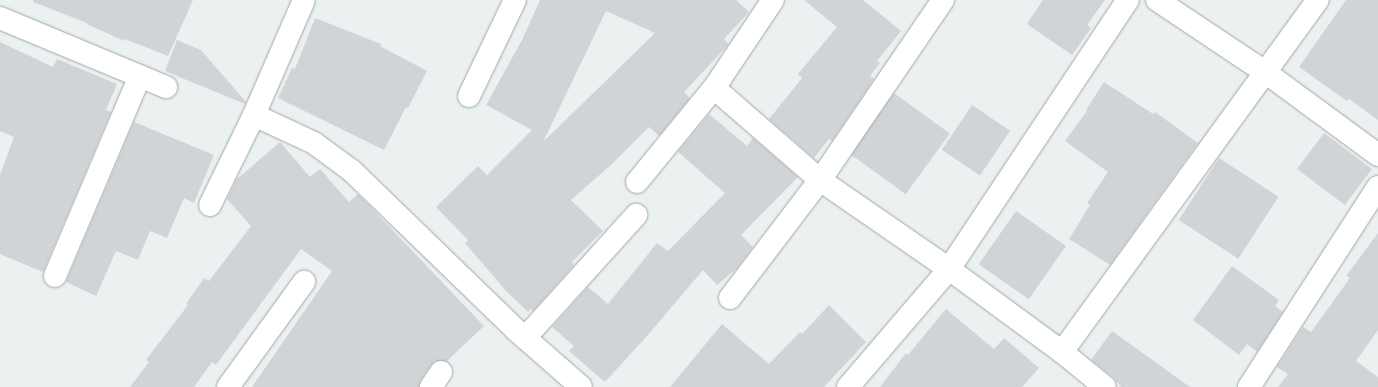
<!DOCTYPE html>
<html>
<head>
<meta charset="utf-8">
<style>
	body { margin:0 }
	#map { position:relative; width:1378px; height:387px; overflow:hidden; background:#ebf0f1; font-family:"Exo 2",sans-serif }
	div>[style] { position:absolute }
	.building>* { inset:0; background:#d0d4d6; transform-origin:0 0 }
	.roads { filter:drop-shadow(0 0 1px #a2a7a7) drop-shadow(0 0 1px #a2a7a7) }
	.minor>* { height:22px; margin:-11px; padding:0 11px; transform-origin:11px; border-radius:11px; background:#fff }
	span { translate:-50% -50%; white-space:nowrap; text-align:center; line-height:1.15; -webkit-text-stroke:3px #f8fefe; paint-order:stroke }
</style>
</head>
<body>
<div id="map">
	<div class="building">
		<div style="clip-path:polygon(33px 0,193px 0,168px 56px,125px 39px,124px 41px,87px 24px,87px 23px,33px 2px)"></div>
		<div style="clip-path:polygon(evenodd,540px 0,736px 0,749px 12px,724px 39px,729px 44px,684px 92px,690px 98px,659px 136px,649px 127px,613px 163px,571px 200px,603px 231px,572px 262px,574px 265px,533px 311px,531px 309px,528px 312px,507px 292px,465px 243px,468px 240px,436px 207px,478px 166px,487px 175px,532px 130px,486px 105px,522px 40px,540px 0,606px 11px,655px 33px,544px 141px,545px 138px,606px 11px)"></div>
		<div style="clip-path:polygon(804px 0,863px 0,901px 31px,877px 61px,880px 63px,870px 76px,874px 79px,832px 141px,829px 139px,814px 158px,769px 119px,802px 78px,798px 74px,837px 27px)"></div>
		<div style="clip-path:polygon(1043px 0,1105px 0,1087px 25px,1091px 28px,1072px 55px,1027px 24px)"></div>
		<div style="clip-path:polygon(1346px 0,1378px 0,1378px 120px,1349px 99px,1347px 101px,1299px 67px)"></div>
		<div style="clip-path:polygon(315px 18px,381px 44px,380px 46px,427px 71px,408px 108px,406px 107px,384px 150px,278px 98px,292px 68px,295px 69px)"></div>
		<div style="clip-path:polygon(177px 40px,201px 50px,246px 102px,245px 104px,165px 71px)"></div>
		<div style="clip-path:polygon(0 42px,53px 67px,57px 59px,117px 84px,106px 110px,111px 112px,43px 272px,0 254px,0 175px,14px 137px,0 131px)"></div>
		<div style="clip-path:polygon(1104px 82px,1153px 114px,1155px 112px,1198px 143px,1110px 265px,1069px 239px,1090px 205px,1087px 203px,1108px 172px,1065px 141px,1087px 111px,1086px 110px)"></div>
		<div style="left:894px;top:93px;width:69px;height:75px;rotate:36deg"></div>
		<div style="left:972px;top:105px;width:46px;height:54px;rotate:34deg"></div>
		<div style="clip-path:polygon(709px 114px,747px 146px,753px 138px,798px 177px,741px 235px,753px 247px,737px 268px,717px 285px,703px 270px,647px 336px,605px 382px,569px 351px,574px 346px,552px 327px,588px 287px,608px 304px,657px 243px,668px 251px,725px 193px,678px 152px)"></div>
		<div style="clip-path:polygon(134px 122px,214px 155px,194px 203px,184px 198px,167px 238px,150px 231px,138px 260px,116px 251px,96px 296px,66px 282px)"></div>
		<div style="left:1324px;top:133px;width:60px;height:45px;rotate:37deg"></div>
		<div style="clip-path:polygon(280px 142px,310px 177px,320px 169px,349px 202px,358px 194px,484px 326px,447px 361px,436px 361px,431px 365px,421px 380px,419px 387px,252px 387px,332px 271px,301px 249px,216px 365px,212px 362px,194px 387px,130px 387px,149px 362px,146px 360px,188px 305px,186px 304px,204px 278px,209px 281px,251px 226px,227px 199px,237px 179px)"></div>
		<div style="left:1219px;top:158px;width:71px;height:74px;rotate:33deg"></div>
		<div style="left:1016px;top:211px;width:61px;height:65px;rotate:35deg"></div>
		<div style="clip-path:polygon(1378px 233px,1378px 330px,1356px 361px,1378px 377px,1378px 387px,1278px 387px,1288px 374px,1277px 367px,1303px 327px,1311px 332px,1350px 278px,1346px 276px)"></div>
		<div style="clip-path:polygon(1232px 266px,1279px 300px,1275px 306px,1283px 312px,1257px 352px,1247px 344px,1239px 355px,1193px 320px)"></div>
		<div style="clip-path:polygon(829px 305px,866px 342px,824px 387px,670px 387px,722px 324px,769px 364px,800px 332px,802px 334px)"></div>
		<div style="clip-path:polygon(946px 309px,994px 349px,1004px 338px,1039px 368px,1022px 387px,880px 387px,906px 353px,908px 355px)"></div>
		<div style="clip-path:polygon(1112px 331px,1190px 387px,1121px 387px,1113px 377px,1091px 360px)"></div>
	</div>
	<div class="roads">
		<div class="minor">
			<div style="left:943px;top:0;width:218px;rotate:124.3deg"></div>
			<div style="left:820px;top:180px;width:157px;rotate:34.6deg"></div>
			<div style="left:949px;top:269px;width:140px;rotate:36.3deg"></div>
			<div style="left:1062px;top:352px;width:55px;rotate:39.1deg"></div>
			<div style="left:1157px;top:0;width:130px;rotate:33.7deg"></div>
			<div style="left:1265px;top:72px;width:140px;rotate:36.3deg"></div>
			<div style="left:0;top:18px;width:180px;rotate:22.6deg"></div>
			<div style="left:469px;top:96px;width:106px;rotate:-64.4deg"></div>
			<div style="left:254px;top:115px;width:66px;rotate:25deg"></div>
			<div style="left:314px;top:143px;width:47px;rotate:36.4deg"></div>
			<div style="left:352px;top:171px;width:228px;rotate:44.1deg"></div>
			<div style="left:516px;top:330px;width:86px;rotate:41.2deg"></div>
			<div style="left:637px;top:182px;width:122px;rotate:-50.7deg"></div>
			<div style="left:210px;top:205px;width:100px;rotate:-63.9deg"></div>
			<div style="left:254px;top:115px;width:125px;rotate:-66.5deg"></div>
			<div style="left:55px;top:276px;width:217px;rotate:-67deg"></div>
			<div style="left:730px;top:298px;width:148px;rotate:-52.7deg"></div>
			<div style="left:820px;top:180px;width:140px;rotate:-139deg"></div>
			<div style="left:714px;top:88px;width:106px;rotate:-56.2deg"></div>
			<div style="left:525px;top:338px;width:166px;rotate:-47.9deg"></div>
			<div style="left:1062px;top:352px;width:435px;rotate:-54deg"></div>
			<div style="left:228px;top:387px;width:130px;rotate:-54.1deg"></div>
			<div style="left:431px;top:387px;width:18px;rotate:-56deg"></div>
			<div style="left:848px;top:387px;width:155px;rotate:-49.4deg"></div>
			<div style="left:949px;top:269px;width:323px;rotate:-56.4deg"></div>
			<div style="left:1249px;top:387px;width:238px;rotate:-57.2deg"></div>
		</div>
	</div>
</div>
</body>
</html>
